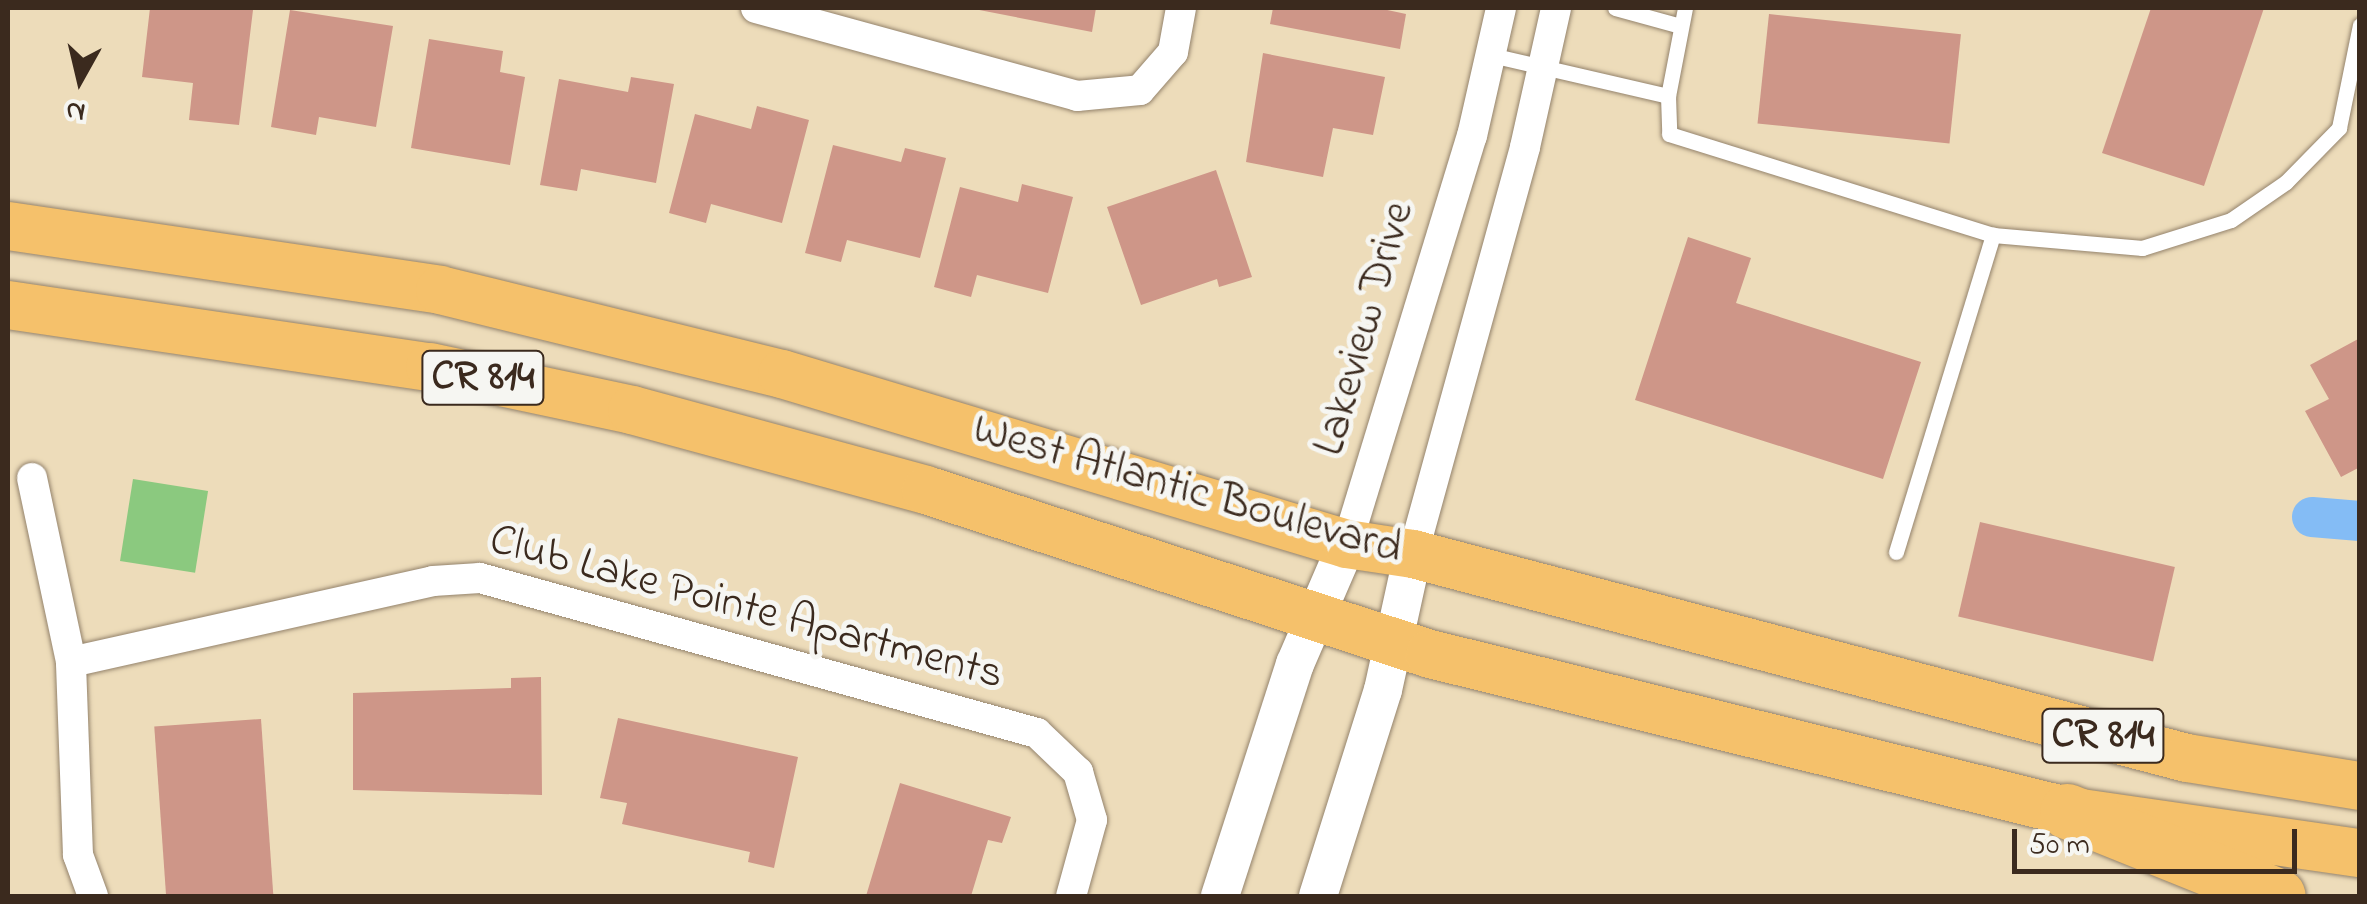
<!DOCTYPE html>
<html>
<head>
<meta charset="utf-8">
<style>
	body { margin:0 }
	#map { position:relative; width:2367px; height:904px; overflow:hidden; background:#eddcba; font-family:"Indie Flower",sans-serif }
	div>[style] { position:absolute }
	.green>* { inset:0; background:#8bc97f; transform-origin:0 0 }
	.canal>* { height:40px; margin:-20px; padding:0 20px; transform-origin:20px; border-radius:20px; background:#84bcf5 }
	.building>* { inset:0; background:#ce9688; transform-origin:0 0 }
	.roads { filter:drop-shadow(0 0 2px #94836c) drop-shadow(0 0 2px #94836c) }
	.service>* { height:15px; margin:-7.5px; padding:0 7.5px; transform-origin:7.5px; border-radius:7.5px; background:#fff }
	.minor>* { height:30px; margin:-15px; padding:0 15px; transform-origin:15px; border-radius:15px; background:#fff }
	.tertiary>* { height:38px; margin:-19px; padding:0 19px; transform-origin:19px; border-radius:19px; background:#fff }
	.primary>* { height:48px; margin:-24px; padding:0 24px; transform-origin:24px; border-radius:24px; background:#f5c16b }
	.motorway>* { height:55px; margin:-27.5px; padding:0 27.5px; transform-origin:27.5px; border-radius:27.5px; background:#f5c16b }
	span { translate:-50% -50%; white-space:nowrap; text-align:center; line-height:1.15; -webkit-text-stroke:10px #f6f6f2; paint-order:stroke }
	.shield-label span { padding:2px 8px; background:#f6f6f2; border:2px solid; border-radius:8px; -webkit-text-stroke-width:0 }
	.shield-label { font-size:42px; color:#3b2a1e; font-weight:700 }
	.street-label { font-size:45px; color:#3b2a1e }
	.frame { position:absolute; inset:0; border:10px solid #3b2a1e; pointer-events:none }
	.north { position:absolute; left:30px; top:30px; width:100px; height:100px; -webkit-text-stroke:8px #f6f6f2; paint-order:stroke; rotate:188deg; font-size:28px; font-weight:700; line-height:40px; text-align:center; color:#3b2a1e }
	.north::after { content:''; display:block; margin:auto; width:35px; height:45px; background:#3b2a1e; clip-path:polygon(50% 0,100% 100%,50% 72%,0 100%) }
	.scale { position:absolute; left:2012px; top:829px; width:285px; height:45px; box-sizing:border-box; border:5px solid #3b2a1e; border-top:0; padding-left:12px; font-size:30px; line-height:35px; white-space:nowrap; color:#3b2a1e; -webkit-text-stroke:8px #f6f6f2; paint-order:stroke }
</style>
</head>
<body>
<div id="map">
	<div class="green">
		<div style="left:133px;top:479px;width:76px;height:83px;rotate:9deg"></div>
	</div>
	<div class="canal">
		<div style="left:2312px;top:517px;width:48px;rotate:4.8deg"></div>
	</div>
	<div class="building">
		<div style="clip-path:polygon(150px 8px,253px 10px,239px 125px,189px 120px,193px 83px,142px 77px)"></div>
		<div style="clip-path:polygon(969px 8px,1096px 8px,1092px 32px)"></div>
		<div style="clip-path:polygon(1273px 8px,1378px 8px,1406px 14px,1400px 49px,1270px 24px)"></div>
		<div style="clip-path:polygon(2151px 8px,2264px 8px,2204px 186px,2102px 153px)"></div>
		<div style="clip-path:polygon(290px 10px,393px 26px,376px 127px,319px 117px,316px 135px,271px 127px)"></div>
		<div style="left:1769px;top:14px;width:193px;height:110px;rotate:6deg"></div>
		<div style="clip-path:polygon(429px 39px,503px 51px,500px 72px,525px 77px,510px 165px,411px 148px)"></div>
		<div style="clip-path:polygon(1263px 53px,1385px 77px,1373px 135px,1333px 128px,1323px 177px,1246px 162px)"></div>
		<div style="clip-path:polygon(631px 77px,674px 84px,656px 183px,581px 169px,577px 191px,540px 185px,559px 79px,628px 92px)"></div>
		<div style="clip-path:polygon(757px 106px,809px 120px,782px 223px,711px 204px,706px 223px,669px 213px,695px 114px,751px 129px)"></div>
		<div style="clip-path:polygon(833px 145px,901px 162px,905px 148px,946px 158px,920px 258px,847px 240px,841px 262px,805px 253px)"></div>
		<div style="clip-path:polygon(1216px 170px,1252px 277px,1219px 287px,1217px 279px,1141px 305px,1107px 207px)"></div>
		<div style="clip-path:polygon(1022px 184px,1073px 197px,1048px 293px,977px 275px,971px 297px,934px 287px,960px 187px,1018px 202px)"></div>
		<div style="clip-path:polygon(1688px 237px,1751px 258px,1736px 303px,1921px 362px,1883px 479px,1635px 400px)"></div>
		<div style="clip-path:polygon(2360px 338px,2360px 467px,2341px 477px,2305px 411px,2329px 399px,2310px 365px)"></div>
		<div style="left:1980px;top:522px;width:200px;height:97px;rotate:13deg"></div>
		<div style="clip-path:polygon(541px 677px,542px 795px,353px 790px,353px 693px,511px 688px,511px 678px)"></div>
		<div style="clip-path:polygon(618px 718px,798px 757px,774px 868px,748px 862px,750px 852px,622px 824px,627px 803px,600px 798px)"></div>
		<div style="left:261px;top:719px;width:177px;height:107px;rotate:86deg"></div>
		<div style="clip-path:polygon(900px 783px,1011px 817px,1002px 843px,988px 840px,971px 896px,866px 896px)"></div>
	</div>
	<div class="roads">
		<div class="service">
			<div style="left:1615px;top:8px;width:68px;rotate:15.3deg"></div>
			<div style="left:1685px;top:8px;width:90px;rotate:100.9deg"></div>
			<div style="left:1668px;top:96px;width:38px;rotate:88deg"></div>
			<div style="left:1669px;top:134px;width:339px;rotate:17.3deg"></div>
			<div style="left:1993px;top:235px;width:150px;rotate:5deg"></div>
			<div style="left:2142px;top:248px;width:93px;rotate:-17.5deg"></div>
			<div style="left:2231px;top:220px;width:67px;rotate:-34.6deg"></div>
			<div style="left:2286px;top:182px;width:76px;rotate:-45.5deg"></div>
			<div style="left:2339px;top:128px;width:105px;rotate:-78.5deg"></div>
			<div style="left:1491px;top:55px;width:182px;rotate:13deg"></div>
			<div style="left:1896px;top:552px;width:332px;rotate:-73deg"></div>
		</div>
		<div class="minor">
			<div style="left:756px;top:8px;width:333px;rotate:15.3deg"></div>
			<div style="left:1077px;top:96px;width:63px;rotate:-5.4deg"></div>
			<div style="left:1140px;top:90px;width:50px;rotate:-49deg"></div>
			<div style="left:1173px;top:52px;width:45px;rotate:-79.7deg"></div>
			<div style="left:32px;top:478px;width:188px;rotate:78deg"></div>
			<div style="left:1347px;top:544px;width:427px;rotate:-73deg"></div>
			<div style="left:1472px;top:136px;width:131px;rotate:-77.2deg"></div>
			<div style="left:1413px;top:554px;width:422px;rotate:-74.6deg"></div>
			<div style="left:1525px;top:147px;width:142px;rotate:-77.4deg"></div>
			<div style="left:93px;top:896px;width:44px;rotate:-110.1deg"></div>
			<div style="left:78px;top:855px;width:193px;rotate:-92.1deg"></div>
			<div style="left:71px;top:662px;width:371px;rotate:-12.6deg"></div>
			<div style="left:433px;top:581px;width:47px;rotate:-3.7deg"></div>
			<div style="left:480px;top:578px;width:578px;rotate:15.55deg"></div>
			<div style="left:1037px;top:733px;width:57px;rotate:43.6deg"></div>
			<div style="left:1078px;top:772px;width:50px;rotate:73.7deg"></div>
			<div style="left:1092px;top:820px;width:79px;rotate:105.4deg"></div>
		</div>
		<div class="tertiary">
			<div style="left:1220px;top:896px;width:244px;rotate:-72.1deg"></div>
			<div style="left:1295px;top:664px;width:131px;rotate:-66.6deg"></div>
			<div style="left:1318px;top:896px;width:216px;rotate:-72.5deg"></div>
			<div style="left:1383px;top:690px;width:139px;rotate:-77.6deg"></div>
		</div>
		<div class="primary">
			<div style="left:8px;top:226px;width:437px;rotate:8.4deg"></div>
			<div style="left:440px;top:290px;width:352px;rotate:13.8deg"></div>
			<div style="left:782px;top:374px;width:590px;rotate:16.75deg"></div>
			<div style="left:1347px;top:544px;width:67px;rotate:8.6deg"></div>
			<div style="left:1413px;top:554px;width:800px;rotate:14.77deg"></div>
			<div style="left:2187px;top:758px;width:175px;rotate:9.2deg"></div>
			<div style="left:8px;top:305px;width:427px;rotate:8.4deg"></div>
			<div style="left:430px;top:367px;width:207px;rotate:12deg"></div>
			<div style="left:632px;top:410px;width:305px;rotate:15.2deg"></div>
			<div style="left:926px;top:490px;width:530px;rotate:18.02deg"></div>
			<div style="left:1430px;top:654px;width:656px;rotate:13.85deg"></div>
			<div style="left:2067px;top:811px;width:296px;rotate:8.2deg"></div>
		</div>
		<div class="motorway">
			<div style="left:2067px;top:811px;width:227px;rotate:21.9deg"></div>
		</div>
	</div>
	<div class="shield-label">
		<span style="left:483px;top:378px">CR 814</span>
		<span style="left:2103px;top:736px">CR 814</span>
	</div>
	<div class="street-label">
		<span style="left:1366px;top:329px;rotate:-74deg">Lakeview Drive</span>
		<span style="left:1187px;top:491px;rotate:16deg">West Atlantic Boulevard</span>
		<span style="left:746px;top:609px;rotate:15deg">Club Lake Pointe Apartments</span>
	</div>
	<div class="frame"></div>
	<div class="north">N</div>
	<div class="scale">50 m</div>
</div>
</body>
</html>
